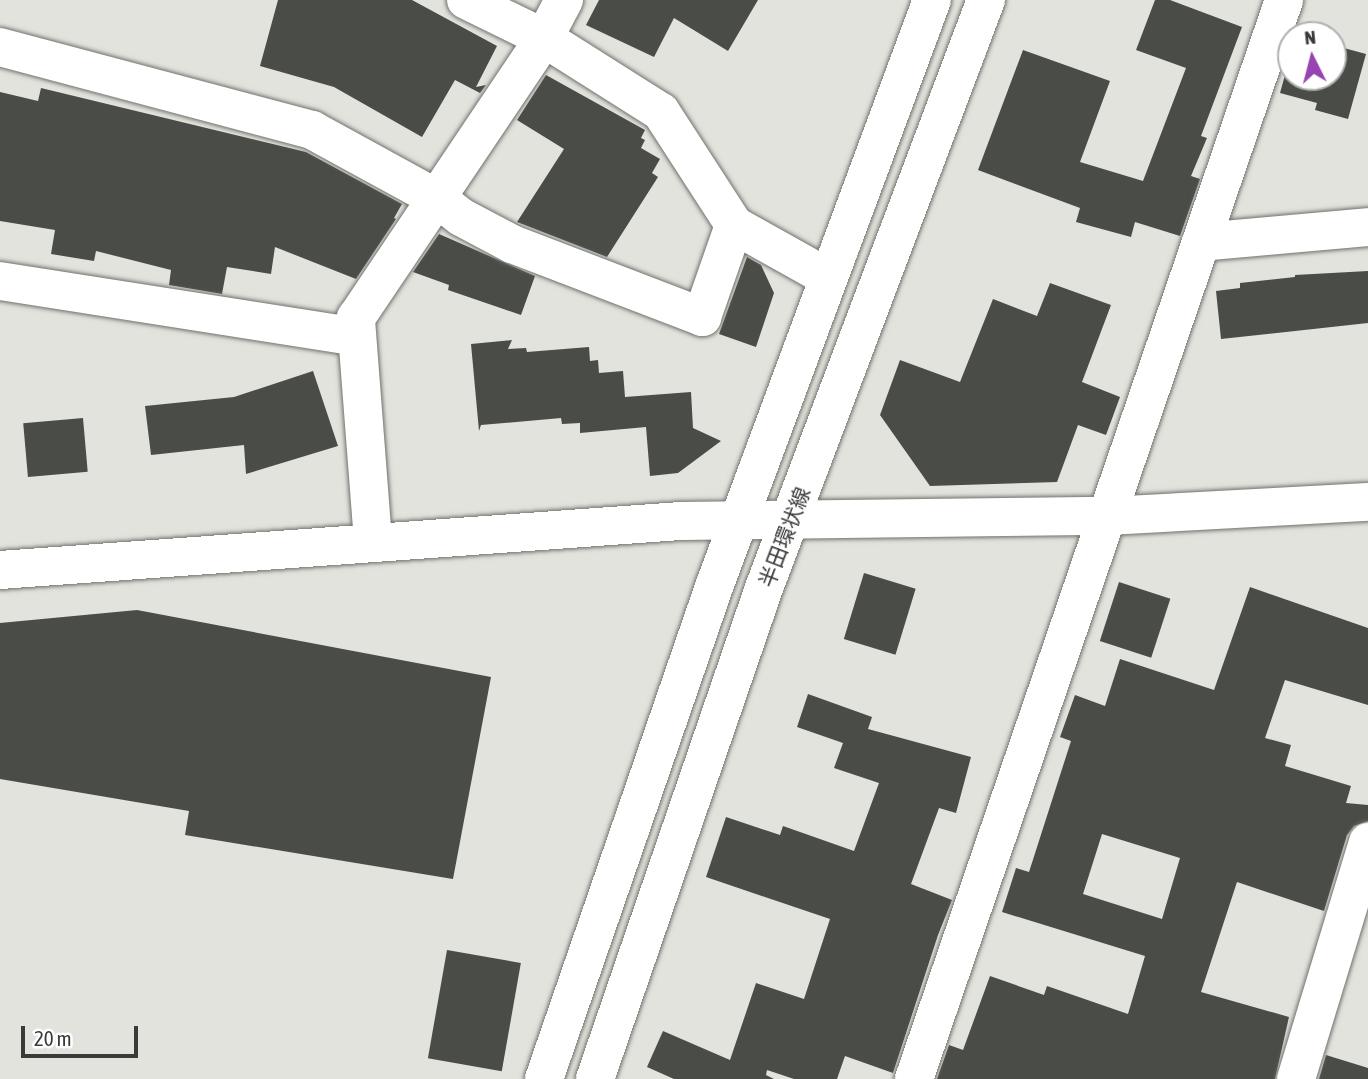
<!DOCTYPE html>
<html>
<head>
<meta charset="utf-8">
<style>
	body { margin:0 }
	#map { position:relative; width:1368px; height:1079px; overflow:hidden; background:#e1e3dc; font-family:"Asap Condensed","Noto Sans JP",sans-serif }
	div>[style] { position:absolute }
	.building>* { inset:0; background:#4a4c47; transform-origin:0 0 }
	.roads { filter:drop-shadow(0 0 2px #70726c) drop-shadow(0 0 2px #70726c) }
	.minor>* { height:38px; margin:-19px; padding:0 19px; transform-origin:19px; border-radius:19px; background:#fff }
	.major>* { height:38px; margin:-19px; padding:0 19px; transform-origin:19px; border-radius:19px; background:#fff }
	span { translate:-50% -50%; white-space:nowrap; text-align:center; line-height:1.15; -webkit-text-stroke:7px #fff; paint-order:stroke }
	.street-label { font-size:21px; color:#3a3b39 }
	.north { position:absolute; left:1277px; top:21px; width:70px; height:70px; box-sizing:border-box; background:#fff; border:2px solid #b0b1b0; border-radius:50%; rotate:354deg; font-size:19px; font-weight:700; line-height:28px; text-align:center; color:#3a3b39 }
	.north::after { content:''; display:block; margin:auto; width:24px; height:32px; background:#9743b1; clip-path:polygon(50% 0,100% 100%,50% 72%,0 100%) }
	.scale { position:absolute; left:21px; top:1026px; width:117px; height:32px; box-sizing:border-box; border:4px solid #3a3b39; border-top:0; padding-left:9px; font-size:21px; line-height:24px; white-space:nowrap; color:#3a3b39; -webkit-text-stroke:5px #fff; paint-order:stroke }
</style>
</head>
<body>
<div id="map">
	<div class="building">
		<div style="clip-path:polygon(278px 0,412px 0,497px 46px,476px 87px,486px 85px,480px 93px,455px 80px,422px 137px,334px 87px,260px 66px)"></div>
		<div style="clip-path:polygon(599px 0,758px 0,728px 51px,674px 18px,654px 57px,586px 25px)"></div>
		<div style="clip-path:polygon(1155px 0,1170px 0,1242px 27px,1201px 136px,1207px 138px,1191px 176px,1200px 179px,1180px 236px,1135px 222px,1131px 237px,1076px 222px,1080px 208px,978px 170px,1023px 50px,1110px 81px,1080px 162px,1143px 181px,1186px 68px,1136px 50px)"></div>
		<div style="clip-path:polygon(1333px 45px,1366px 54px,1348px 119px,1315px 110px,1317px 103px,1280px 93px,1291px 53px,1291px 77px,1333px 77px)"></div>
		<div style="clip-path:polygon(546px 75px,645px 130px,641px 138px,645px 140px,641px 148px,660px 159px,652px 173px,658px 177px,607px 257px,517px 222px,564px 149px,517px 120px)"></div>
		<div style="clip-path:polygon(41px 88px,306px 152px,402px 204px,394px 218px,396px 219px,356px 279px,275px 247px,271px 274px,227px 267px,222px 294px,169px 285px,171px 270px,96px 251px,94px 261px,51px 254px,55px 230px,0 221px,0 92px,38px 101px)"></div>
		<div style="clip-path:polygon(439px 234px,535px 276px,521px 315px,448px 290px,449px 285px,413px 272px)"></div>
		<div style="clip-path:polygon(747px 257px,761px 265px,774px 293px,756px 347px,719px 334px)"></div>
		<div style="clip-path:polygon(1368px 271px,1368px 323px,1221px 339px,1216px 291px,1240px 288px,1240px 283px,1295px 277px,1295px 275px)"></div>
		<div style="clip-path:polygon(1050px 283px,1111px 305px,1082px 382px,1120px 397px,1106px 435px,1078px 425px,1057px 482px,930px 486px,880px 415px,900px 360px,960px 382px,993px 299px,1037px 316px)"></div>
		<div style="clip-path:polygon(512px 340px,508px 349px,526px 348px,527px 352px,589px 347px,590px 361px,598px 360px,599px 373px,623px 371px,625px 397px,691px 392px,693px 428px,721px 441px,678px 473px,650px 476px,646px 427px,580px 433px,580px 423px,562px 424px,561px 418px,481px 425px,479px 431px,471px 344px)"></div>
		<div style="clip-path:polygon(313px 371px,338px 446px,246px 474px,244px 445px,151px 455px,145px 406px,234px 397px)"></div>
		<div style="left:83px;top:418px;width:54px;height:60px;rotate:85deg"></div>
		<div style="left:864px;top:573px;width:54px;height:69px;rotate:17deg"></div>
		<div style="left:1119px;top:582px;width:54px;height:62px;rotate:18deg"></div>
		<div style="clip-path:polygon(evenodd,1250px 587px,1368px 628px,1368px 705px,1285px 680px,1265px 738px,1291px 745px,1285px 766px,1351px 786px,1346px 803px,1368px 805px,1368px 821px,1354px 826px,1347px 835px,1324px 911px,1237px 882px,1201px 992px,1289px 1017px,1275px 1079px,937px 1079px,949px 1045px,963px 1050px,990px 976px,1044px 995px,1047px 986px,1128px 1014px,1145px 956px,1002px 912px,1016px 868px,1029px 872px,1071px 741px,1060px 737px,1075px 695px,1105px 706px,1120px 659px,1214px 690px,1250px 587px,1102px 834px,1180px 858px,1162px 919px,1083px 894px,1102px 834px)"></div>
		<div style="clip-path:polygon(137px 610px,491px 677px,453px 879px,185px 835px,189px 811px,0 779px,0 623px)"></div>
		<div style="clip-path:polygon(808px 694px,872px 717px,868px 729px,971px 757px,956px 813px,939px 808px,911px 884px,952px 900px,938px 935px,893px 1073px,845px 1056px,837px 1079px,794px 1079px,767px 1070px,766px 1075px,774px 1079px,674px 1079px,647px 1067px,663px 1031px,730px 1060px,756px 983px,804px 999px,830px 919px,706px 877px,726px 817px,780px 835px,783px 826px,854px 851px,879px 783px,834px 768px,843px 743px,797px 727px)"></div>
		<div style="left:447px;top:950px;width:75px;height:110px;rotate:10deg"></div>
		<div style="clip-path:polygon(1326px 1055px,1368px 1068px,1368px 1079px,1319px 1079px)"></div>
	</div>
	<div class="roads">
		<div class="minor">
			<div style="left:466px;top:0;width:87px;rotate:26deg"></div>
			<div style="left:544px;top:38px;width:138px;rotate:32.3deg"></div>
			<div style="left:661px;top:112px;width:135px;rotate:57.1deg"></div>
			<div style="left:734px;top:225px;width:107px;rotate:29.2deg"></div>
			<div style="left:0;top:47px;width:323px;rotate:14.9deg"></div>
			<div style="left:312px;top:130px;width:144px;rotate:28.7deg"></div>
			<div style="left:438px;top:199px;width:29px;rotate:38deg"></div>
			<div style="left:461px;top:217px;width:58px;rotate:27.9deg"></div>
			<div style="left:512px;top:244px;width:204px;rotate:21deg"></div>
			<div style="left:702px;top:317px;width:97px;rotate:-70.8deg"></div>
			<div style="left:1201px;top:242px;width:168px;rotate:-5.1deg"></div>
			<div style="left:0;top:281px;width:361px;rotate:8.9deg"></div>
			<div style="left:373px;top:541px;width:224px;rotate:-94.4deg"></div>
			<div style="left:356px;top:318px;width:337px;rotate:-56.1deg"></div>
			<div style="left:544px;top:38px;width:43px;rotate:-62.2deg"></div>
			<div style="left:0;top:570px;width:683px;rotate:-4.12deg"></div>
			<div style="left:681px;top:521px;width:426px;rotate:-0.7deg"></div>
			<div style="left:1107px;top:516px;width:261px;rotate:-3.1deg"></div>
			<div style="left:914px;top:1079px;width:1141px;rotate:-71.07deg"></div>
			<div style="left:1296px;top:1079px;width:248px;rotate:-73.1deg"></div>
		</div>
		<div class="major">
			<div style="left:544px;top:1079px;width:521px;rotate:-70.94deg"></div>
			<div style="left:714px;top:587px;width:626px;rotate:-69.63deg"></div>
			<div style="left:595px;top:1079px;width:519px;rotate:-71.01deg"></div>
			<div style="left:764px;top:588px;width:629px;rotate:-69.32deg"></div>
		</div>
	</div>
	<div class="street-label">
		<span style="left:784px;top:537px;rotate:-69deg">半田環状線</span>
	</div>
	<div class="north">N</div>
	<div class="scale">20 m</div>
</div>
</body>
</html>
